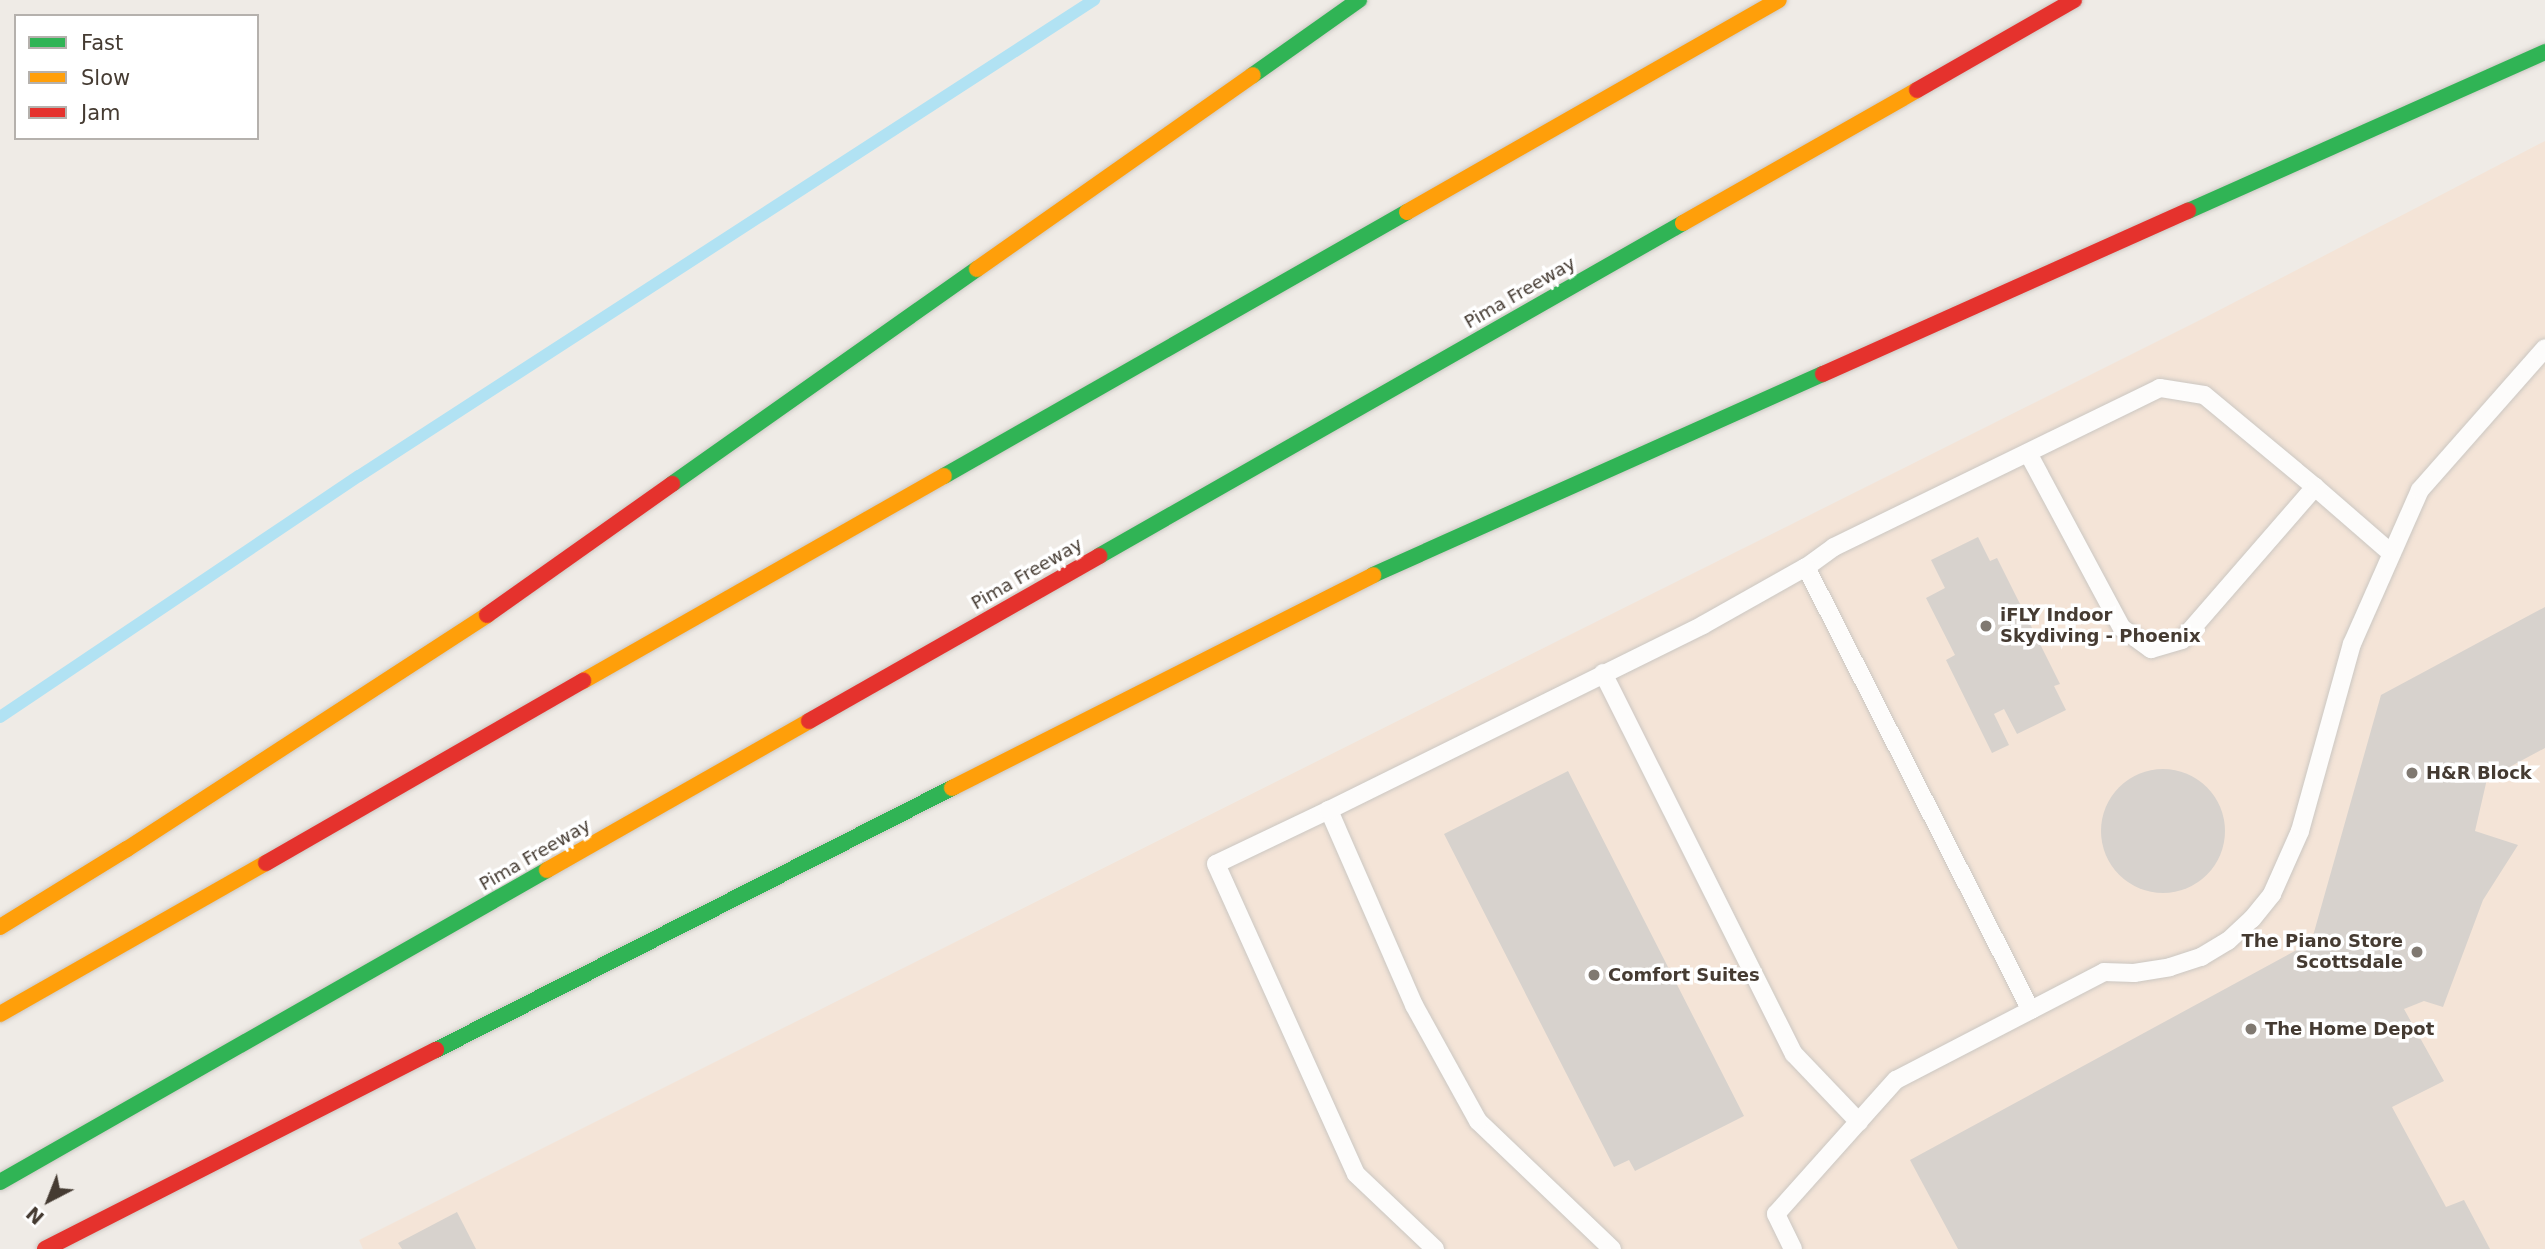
<!DOCTYPE html>
<html>
<head>
<meta charset="utf-8">
<style>
	body { margin:0 }
	#map { position:relative; width:2545px; height:1249px; overflow:hidden; background:#efebe6; font-family:"DejaVu Sans",sans-serif }
	div>[style] { position:absolute }
	.commercial>* { inset:0; background:#f4e4d7 }
	.stream>* { height:12px; margin:-6px; padding:0 6px; transform-origin:6px; border-radius:6px; background:#b1e2f3 }
	.building>* { inset:0; background:#d7d2cd }
	.round { border-radius:50% }
	.roads { filter:drop-shadow(0 0 2px #cbc7c2) drop-shadow(0 0 2px #cbc7c2) }
	.lane>* { height:18px; margin:-9px; padding:0 9px; transform-origin:9px; border-radius:9px; background:#fdfcfb }
	.fast>* { height:16px; margin:-8px; padding:0 8px; transform-origin:8px; border-radius:8px; background:#30b455 }
	.slow>* { height:16px; margin:-8px; padding:0 8px; transform-origin:8px; border-radius:8px; background:#ff9f0a }
	.jam>* { height:16px; margin:-8px; padding:0 8px; transform-origin:8px; border-radius:8px; background:#e5322d }
	.dots>* { width:19px; height:19px; translate:-50% -50%; box-sizing:border-box; border:4px solid #fff; border-radius:50% }
	span { translate:-50% -50%; white-space:nowrap; text-align:center; line-height:1.15; -webkit-text-stroke:7px #fff; paint-order:stroke }
	.street-label { font-size:18px; color:#453b32 }
	.poi-label { font-size:18px; color:#453b32; font-weight:700 }
	.left { translate:0 -50%; text-align:left }
	.right { translate:-100% -50%; text-align:right }
	.legend { position:absolute; left:14px; top:14px; width:245px; height:126px; box-sizing:border-box; background:#fff; border:2px solid #b5b1ad; margin:0; padding:9px 12px; list-style:none; font-size:21px; color:#453b32 }
	.legend li { display:flex; align-items:center; gap:14px; height:35px }
	.legend b { width:35px; border:2px solid #b5b1ad }
	.north { position:absolute; left:14px; top:1165px; width:70px; height:70px; -webkit-text-stroke:5px #fff; paint-order:stroke; rotate:222deg; font-size:19px; font-weight:700; line-height:28px; text-align:center; color:#453b32 }
	.north::after { content:''; display:block; margin:auto; width:24px; height:32px; background:#453b32; clip-path:polygon(50% 0,100% 100%,50% 72%,0 100%) }
</style>
</head>
<body>
<div id="map">
	<div class="commercial">
		<div style="clip-path:polygon(2545px 141px,2545px 1249px,363px 1249px,359px 1240px,2206px 317px)"></div>
	</div>
	<div class="stream">
		<div style="left:0;top:717px;width:432px;rotate:-33.9deg"></div>
		<div style="left:359px;top:476px;width:876px;rotate:-32.93deg"></div>
	</div>
	<div class="building">
		<div style="clip-path:polygon(1978px 537px,1990px 561px,1997px 558px,2060px 684px,2054px 686px,2066px 710px,2017px 734px,2004px 709px,1994px 714px,2009px 745px,1992px 753px,1946px 660px,1955px 655px,1926px 598px,1945px 588px,1931px 560px)"></div>
		<div style="clip-path:polygon(2545px 607px,2545px 748px,2487px 779px,2475px 831px,2518px 845px,2483px 900px,2443px 1007px,2424px 1001px,2404px 1009px,2444px 1081px,2392px 1107px,2446px 1207px,2464px 1200px,2490px 1249px,1958px 1249px,1910px 1160px,2306px 945px,2309px 950px,2381px 695px)"></div>
		<div class="round" style="left:2101px;top:769px;width:124px;height:124px"></div>
		<div style="clip-path:polygon(1568px 771px,1744px 1116px,1635px 1171px,1629px 1160px,1614px 1167px,1444px 834px)"></div>
		<div style="clip-path:polygon(457px 1212px,476px 1249px,402px 1249px,398px 1243px)"></div>
	</div>
	<div class="roads">
		<div class="lane">
			<div style="left:2028px;top:453px;width:199px;rotate:61.8deg"></div>
			<div style="left:2122px;top:628px;width:36px;rotate:36deg"></div>
			<div style="left:2151px;top:649px;width:32px;rotate:-16deg"></div>
			<div style="left:2182px;top:640px;width:203px;rotate:-49deg"></div>
			<div style="left:2315px;top:487px;width:144px;rotate:-140.3deg"></div>
			<div style="left:2204px;top:395px;width:45px;rotate:-171deg"></div>
			<div style="left:2160px;top:388px;width:363px;rotate:154deg"></div>
			<div style="left:1834px;top:547px;width:34px;rotate:144deg"></div>
			<div style="left:1806px;top:567px;width:497px;rotate:63.1deg"></div>
			<div style="left:2315px;top:487px;width:101px;rotate:41deg"></div>
			<div style="left:1603px;top:673px;width:426px;rotate:63.4deg"></div>
			<div style="left:1794px;top:1054px;width:94px;rotate:46.3deg"></div>
			<div style="left:1329px;top:810px;width:125px;rotate:154.5deg"></div>
			<div style="left:1216px;top:864px;width:340px;rotate:65.7deg"></div>
			<div style="left:1356px;top:1174px;width:109px;rotate:43.5deg"></div>
			<div style="left:1612px;top:1249px;width:185px;rotate:-136.3deg"></div>
			<div style="left:1478px;top:1121px;width:132px;rotate:-118.9deg"></div>
			<div style="left:1414px;top:1005px;width:213px;rotate:-113.6deg"></div>
			<div style="left:1329px;top:810px;width:417px;rotate:-26.3deg"></div>
			<div style="left:1703px;top:625px;width:118px;rotate:-29.4deg"></div>
			<div style="left:1793px;top:1249px;width:39px;rotate:-116deg"></div>
			<div style="left:1776px;top:1214px;width:180px;rotate:-48.2deg"></div>
			<div style="left:1896px;top:1080px;width:234px;rotate:-27.4deg"></div>
			<div style="left:2104px;top:972px;width:30px;rotate:2deg"></div>
			<div style="left:2134px;top:973px;width:36px;rotate:-9deg"></div>
			<div style="left:2170px;top:967px;width:33px;rotate:-18deg"></div>
			<div style="left:2201px;top:957px;width:31px;rotate:-31deg"></div>
			<div style="left:2228px;top:941px;width:33px;rotate:-43deg"></div>
			<div style="left:2252px;top:919px;width:32px;rotate:-51deg"></div>
			<div style="left:2272px;top:894px;width:69px;rotate:-66deg"></div>
			<div style="left:2300px;top:831px;width:194px;rotate:-74.5deg"></div>
			<div style="left:2352px;top:644px;width:168px;rotate:-66.2deg"></div>
			<div style="left:2420px;top:490px;width:189px;rotate:-48.6deg"></div>
		</div>
		<div class="fast">
			<div style="left:1253px;top:75px;width:130px;rotate:-35.3deg"></div>
			<div style="left:2188px;top:211px;width:391px;rotate:-24deg"></div>
			<div style="left:944px;top:476px;width:533px;rotate:-29.69deg"></div>
			<div style="left:672px;top:484px;width:373px;rotate:-35.2deg"></div>
			<div style="left:1099px;top:556px;width:672px;rotate:-29.69deg"></div>
			<div style="left:1373px;top:575px;width:493px;rotate:-24.1deg"></div>
			<div style="left:436px;top:1050px;width:579px;rotate:-26.92deg"></div>
			<div style="left:0;top:1182px;width:630px;rotate:-29.7deg"></div>
		</div>
		<div class="slow">
			<div style="left:1407px;top:212px;width:428px;rotate:-29.7deg"></div>
			<div style="left:1683px;top:223px;width:269px;rotate:-29.6deg"></div>
			<div style="left:977px;top:269px;width:337px;rotate:-35.1deg"></div>
			<div style="left:583px;top:681px;width:415px;rotate:-29.6deg"></div>
			<div style="left:952px;top:788px;width:472px;rotate:-26.8deg"></div>
			<div style="left:547px;top:870px;width:301px;rotate:-29.6deg"></div>
			<div style="left:0;top:927px;width:149px;rotate:-31.6deg"></div>
			<div style="left:127px;top:849px;width:429px;rotate:-33deg"></div>
			<div style="left:0;top:1014px;width:306px;rotate:-29.6deg"></div>
		</div>
		<div class="jam">
			<div style="left:1917px;top:90px;width:181px;rotate:-29.8deg"></div>
			<div style="left:1823px;top:374px;width:400px;rotate:-24.1deg"></div>
			<div style="left:487px;top:615px;width:227px;rotate:-35.3deg"></div>
			<div style="left:809px;top:721px;width:334px;rotate:-29.6deg"></div>
			<div style="left:266px;top:863px;width:366px;rotate:-29.9deg"></div>
			<div style="left:45px;top:1249px;width:439px;rotate:-27deg"></div>
		</div>
	</div>
	<div class="dots">
		<div style="left:1986px;top:626px;background:#807971"></div>
		<div style="left:2412px;top:773px;background:#807971"></div>
		<div style="left:2417px;top:952px;background:#807971"></div>
		<div style="left:1594px;top:975px;background:#807971"></div>
		<div style="left:2251px;top:1029px;background:#807971"></div>
	</div>
	<div class="street-label">
		<span style="left:1520px;top:293px;rotate:-30deg">Pima Freeway</span>
		<span style="left:1027px;top:574px;rotate:-30deg">Pima Freeway</span>
		<span style="left:535px;top:855px;rotate:-30deg">Pima Freeway</span>
	</div>
	<div class="poi-label">
		<span class="left" style="left:2000px;top:626px">iFLY Indoor<br>Skydiving - Phoenix</span>
		<span class="left" style="left:2426px;top:773px">H&amp;R Block</span>
		<span class="right" style="left:2403px;top:952px">The Piano Store<br>Scottsdale</span>
		<span class="left" style="left:1608px;top:975px">Comfort Suites</span>
		<span class="left" style="left:2265px;top:1029px">The Home Depot</span>
	</div>
	<ul class="legend">
	<li><b style="height:9px;background:#30b455"></b>Fast</li>
	<li><b style="height:9px;background:#ff9f0a"></b>Slow</li>
	<li><b style="height:9px;background:#e5322d"></b>Jam</li>
	</ul>
	<div class="north">N</div>
</div>
</body>
</html>
